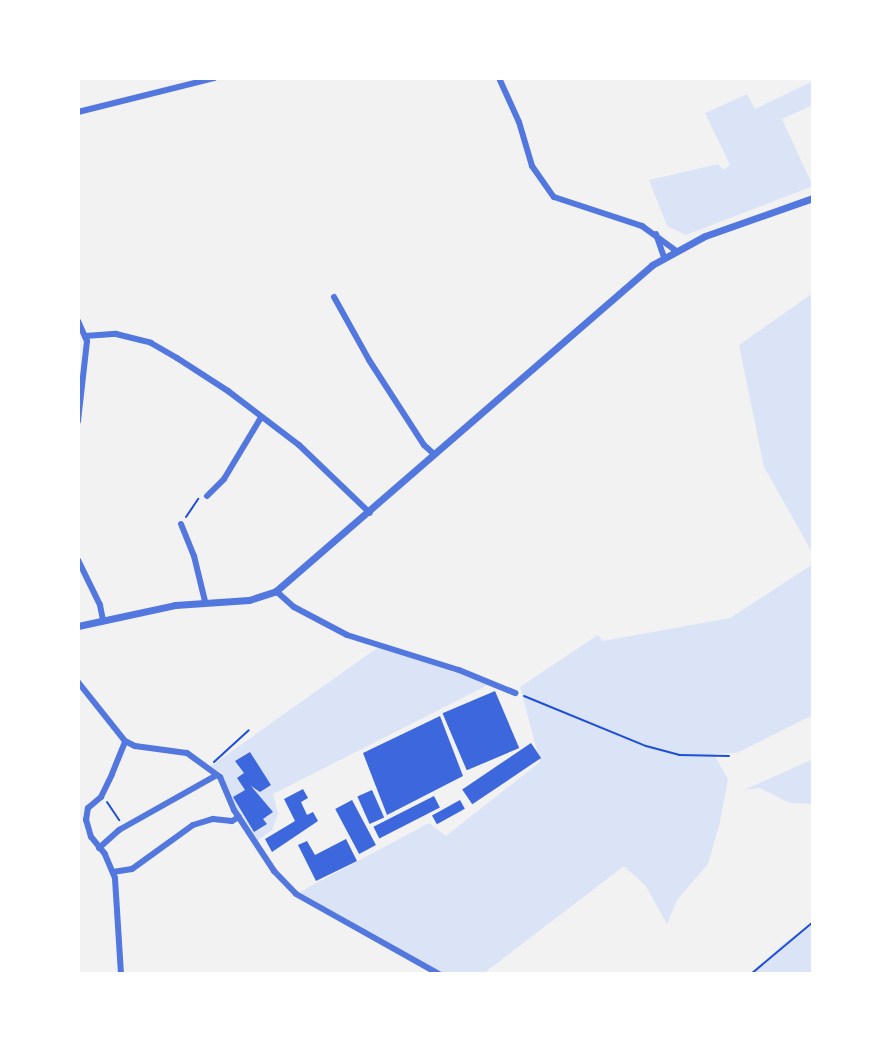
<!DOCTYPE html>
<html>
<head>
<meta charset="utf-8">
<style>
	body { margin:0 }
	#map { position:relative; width:891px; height:1052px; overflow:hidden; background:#f2f2f2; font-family:"Fira Sans",sans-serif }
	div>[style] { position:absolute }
	.green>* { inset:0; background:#dbe4f7 }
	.building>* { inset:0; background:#3d67dc; transform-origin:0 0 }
	.path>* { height:2px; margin:-1px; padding:0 1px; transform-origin:1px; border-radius:1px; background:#1d4ed8 }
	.minor>* { height:6px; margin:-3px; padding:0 3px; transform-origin:3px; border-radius:3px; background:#5277de }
	.tertiary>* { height:7px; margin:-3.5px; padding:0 3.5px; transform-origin:3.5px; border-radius:3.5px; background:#5277de }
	span { translate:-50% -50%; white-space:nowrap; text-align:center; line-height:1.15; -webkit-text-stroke:8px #fff; paint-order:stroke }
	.frame { position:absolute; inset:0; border:80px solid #fff; pointer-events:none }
</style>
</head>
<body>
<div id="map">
	<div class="green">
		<div style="clip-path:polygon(813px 81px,813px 105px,782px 119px,813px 186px,686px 235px,667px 226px,649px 180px,718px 164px,723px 170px,730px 165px,705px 113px,747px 94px,755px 109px)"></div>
		<div style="clip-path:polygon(813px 293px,813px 554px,764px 467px,739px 345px)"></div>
		<div style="clip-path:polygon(813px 564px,813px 715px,737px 753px,714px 754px,728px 779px,720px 822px,708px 864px,677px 900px,667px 924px,645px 885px,624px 866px,483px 974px,439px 974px,296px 894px,429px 823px,446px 836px,540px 762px,520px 687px,598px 635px,603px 641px,730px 618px)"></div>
		<div style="clip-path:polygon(380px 646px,490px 684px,273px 794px,278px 814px,272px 830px,257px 841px,234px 810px,220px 777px,208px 768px)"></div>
		<div style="clip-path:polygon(813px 759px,813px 804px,790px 803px,760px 788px,744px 790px)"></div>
		<div style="clip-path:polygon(813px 922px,813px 974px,751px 974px,784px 943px)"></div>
	</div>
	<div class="building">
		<div style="left:495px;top:691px;width:62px;height:57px;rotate:67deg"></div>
		<div style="clip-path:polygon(440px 716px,463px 776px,387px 815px,363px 753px)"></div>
		<div style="left:531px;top:743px;width:18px;height:83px;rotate:56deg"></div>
		<div style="clip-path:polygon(250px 752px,271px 785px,260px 792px,251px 786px,273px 812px,263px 819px,267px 824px,254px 832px,233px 797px,245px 790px,237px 778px,244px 773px,235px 761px)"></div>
		<div style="clip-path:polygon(303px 789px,308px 798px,301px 802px,307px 815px,313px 812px,318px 821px,272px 852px,265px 839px,295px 821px,284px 799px)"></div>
		<div style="left:372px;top:790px;width:30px;height:16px;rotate:66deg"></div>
		<div style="left:434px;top:796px;width:13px;height:68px;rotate:63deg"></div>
		<div style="left:352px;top:800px;width:51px;height:19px;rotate:62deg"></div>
		<div style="left:460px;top:800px;width:10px;height:32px;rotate:61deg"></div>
		<div style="clip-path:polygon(346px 839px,357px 861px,316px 881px,298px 845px,307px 841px,315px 855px)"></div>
	</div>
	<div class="path">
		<div style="left:186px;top:517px;width:22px;rotate:-56deg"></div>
		<div style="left:524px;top:696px;width:132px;rotate:22.3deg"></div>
		<div style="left:646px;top:746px;width:34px;rotate:15deg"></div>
		<div style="left:679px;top:755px;width:50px;rotate:1.1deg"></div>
		<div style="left:214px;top:762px;width:47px;rotate:-42.4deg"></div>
		<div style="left:107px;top:802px;width:22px;rotate:56deg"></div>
		<div style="left:751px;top:974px;width:81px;rotate:-40deg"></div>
	</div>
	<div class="minor">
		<div style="left:499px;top:78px;width:48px;rotate:65.6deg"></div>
		<div style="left:519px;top:122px;width:46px;rotate:73.5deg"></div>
		<div style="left:532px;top:166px;width:38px;rotate:55deg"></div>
		<div style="left:554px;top:197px;width:93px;rotate:18.2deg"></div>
		<div style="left:642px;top:226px;width:41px;rotate:36deg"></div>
		<div style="left:78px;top:112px;width:140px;rotate:-14deg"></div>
		<div style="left:656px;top:234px;width:24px;rotate:71deg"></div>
		<div style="left:334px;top:297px;width:72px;rotate:60.9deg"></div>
		<div style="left:369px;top:360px;width:101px;rotate:57.1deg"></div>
		<div style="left:424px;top:445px;width:13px;rotate:42deg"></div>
		<div style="left:78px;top:321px;width:22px;rotate:66deg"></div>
		<div style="left:87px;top:341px;width:81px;rotate:96.4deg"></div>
		<div style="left:85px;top:336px;width:31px;rotate:-4deg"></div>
		<div style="left:116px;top:334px;width:36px;rotate:14deg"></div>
		<div style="left:151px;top:343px;width:30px;rotate:30deg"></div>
		<div style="left:177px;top:358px;width:61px;rotate:32.9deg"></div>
		<div style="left:228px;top:391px;width:89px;rotate:37.3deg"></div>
		<div style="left:299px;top:445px;width:98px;rotate:43.8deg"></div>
		<div style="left:207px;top:496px;width:24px;rotate:-45deg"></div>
		<div style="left:224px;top:479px;width:70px;rotate:-59deg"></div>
		<div style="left:181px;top:524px;width:35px;rotate:68deg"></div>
		<div style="left:194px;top:556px;width:46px;rotate:76.3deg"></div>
		<div style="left:78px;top:560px;width:50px;rotate:63.9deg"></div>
		<div style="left:100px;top:605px;width:15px;rotate:79deg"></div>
		<div style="left:276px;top:591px;width:24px;rotate:42deg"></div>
		<div style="left:294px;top:607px;width:60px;rotate:27.8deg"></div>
		<div style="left:347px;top:635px;width:117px;rotate:17.4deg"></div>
		<div style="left:459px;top:670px;width:61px;rotate:22.3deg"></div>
		<div style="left:78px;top:682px;width:75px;rotate:51.5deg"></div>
		<div style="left:125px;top:741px;width:11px;rotate:27deg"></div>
		<div style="left:135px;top:746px;width:52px;rotate:7.7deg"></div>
		<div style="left:187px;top:753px;width:41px;rotate:36deg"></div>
		<div style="left:220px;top:777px;width:36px;rotate:67deg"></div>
		<div style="left:234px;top:810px;width:73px;rotate:56.7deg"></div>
		<div style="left:274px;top:871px;width:32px;rotate:46deg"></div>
		<div style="left:296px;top:894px;width:164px;rotate:29.2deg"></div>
		<div style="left:99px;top:848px;width:27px;rotate:-42deg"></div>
		<div style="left:119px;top:830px;width:112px;rotate:-29.3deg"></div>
		<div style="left:113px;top:872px;width:19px;rotate:-9deg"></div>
		<div style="left:132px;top:869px;width:75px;rotate:-35.8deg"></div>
		<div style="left:193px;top:825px;width:21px;rotate:-17deg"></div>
		<div style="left:213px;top:819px;width:19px;rotate:6deg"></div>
		<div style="left:232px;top:821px;width:8px;rotate:-30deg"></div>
		<div style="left:121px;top:974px;width:96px;rotate:-93.6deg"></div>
		<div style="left:115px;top:878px;width:26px;rotate:-113deg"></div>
		<div style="left:105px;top:854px;width:22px;rotate:-129deg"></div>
		<div style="left:91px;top:837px;width:18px;rotate:-106deg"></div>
		<div style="left:86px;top:820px;width:12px;rotate:-81deg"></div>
		<div style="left:88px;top:808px;width:17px;rotate:-40deg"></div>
		<div style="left:101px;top:797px;width:25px;rotate:-64deg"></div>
		<div style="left:112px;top:774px;width:35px;rotate:-68deg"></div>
	</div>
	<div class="tertiary">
		<div style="left:78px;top:626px;width:99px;rotate:-12.2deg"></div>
		<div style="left:175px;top:605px;width:74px;rotate:-3.9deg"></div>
		<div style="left:249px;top:600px;width:28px;rotate:-18deg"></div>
		<div style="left:276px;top:591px;width:498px;rotate:-40.9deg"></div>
		<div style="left:652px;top:265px;width:60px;rotate:-28.7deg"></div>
		<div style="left:705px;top:236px;width:114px;rotate:-19.4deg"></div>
	</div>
	<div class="frame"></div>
</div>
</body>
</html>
